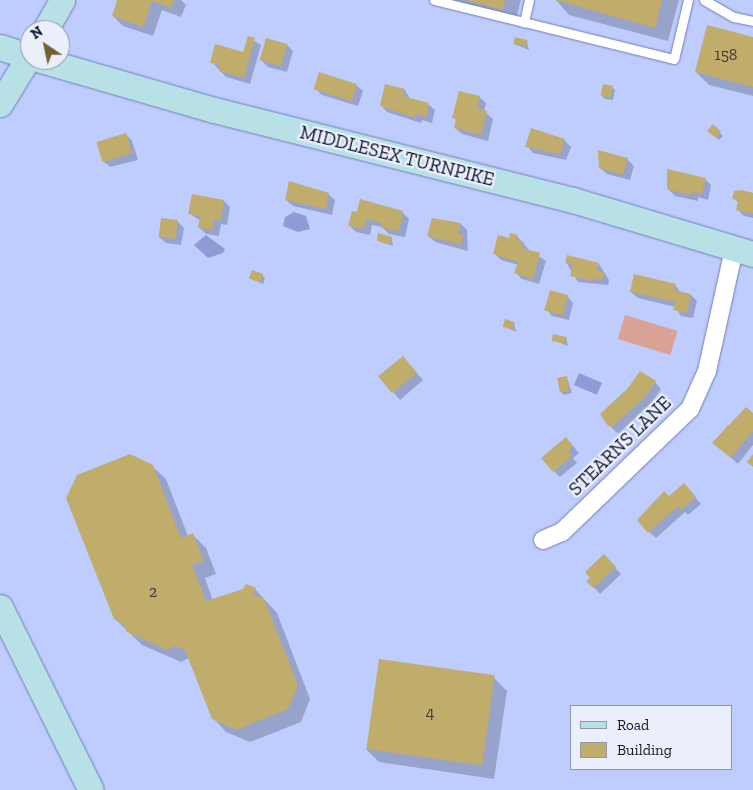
<!DOCTYPE html>
<html>
<head>
<meta charset="utf-8">
<style>
	body { margin:0 }
	#map { position:relative; width:753px; height:790px; overflow:hidden; background:#bfccfe; font-family:"Zilla Slab",serif }
	div>[style] { position:absolute }
	.green>* { inset:0; background:#daa295; transform-origin:0 0 }
	.water>* { inset:0; background:#8e9cd5; transform-origin:0 0 }
	.shadow>* { inset:0; background:#0003 }
	.building>* { inset:0; background:#c0ac6b; transform-origin:0 0 }
	.roads { filter:drop-shadow(0 0 1px #7280b8) drop-shadow(0 0 1px #7280b8) }
	.service>* { height:9px; margin:-4.5px; padding:0 4.5px; transform-origin:4.5px; border-radius:4.5px; background:#fff }
	.minor>* { height:18px; margin:-9px; padding:0 9px; transform-origin:9px; border-radius:9px; background:#fff }
	.secondary>* { height:25px; margin:-12.5px; padding:0 12.5px; transform-origin:12.5px; border-radius:12.5px; background:#b7e0e7 }
	span { translate:-50% -50%; white-space:nowrap; text-align:center; line-height:1.15; -webkit-text-stroke:4.5px #ebeffc; paint-order:stroke }
	.number-label { font-size:16px; color:#3c3a3a }
	.number-label span { -webkit-text-stroke-width:0 }
	.street-label { font-size:19px; color:#10142a }
	.legend { position:absolute; left:570px; top:705px; width:162px; height:65px; box-sizing:border-box; background:#ebeffc; border:1px solid #9397a8; margin:0; padding:6px 9px; list-style:none; font-size:15px; color:#10142a }
	.legend li { display:flex; align-items:center; gap:10px; height:25px }
	.legend b { width:25px; border:1px solid #9397a8 }
	.north { position:absolute; left:20px; top:20px; width:50px; height:50px; box-sizing:border-box; background:#ebeffc; border:1px solid #9397a8; border-radius:50%; rotate:326deg; font-size:14px; font-weight:700; line-height:20px; text-align:center; color:#10142a }
	.north::after { content:''; display:block; margin:auto; width:18px; height:22px; background:#71622f; clip-path:polygon(50% 0,100% 100%,50% 72%,0 100%) }
</style>
</head>
<body>
<div id="map">
	<div class="green">
		<div style="left:625px;top:315px;width:55px;height:25px;rotate:17deg"></div>
	</div>
	<div class="water">
		<div style="clip-path:polygon(294px 212px,306px 216px,310px 229px,298px 232px,283px 226px,285px 217px)"></div>
		<div style="clip-path:polygon(206px 235px,225px 249px,223px 253px,208px 258px,194px 245px)"></div>
		<div style="left:579px;top:373px;width:25px;height:13px;rotate:23deg"></div>
	</div>
	<div class="shadow">
		<div style="clip-path:polygon(118px 0,181px 0,186px 5px,181px 17px,162px 10px,153px 36px,123px 26px,113px 16px)"></div>
		<div style="clip-path:polygon(428px 0,521px 0,515px 22px)"></div>
		<div style="clip-path:polygon(556px 0,679px 0,668px 41px,569px 15px)"></div>
		<div style="clip-path:polygon(248px 37px,261px 45px,250px 84px,226px 77px,212px 62px,244px 53px)"></div>
		<div style="clip-path:polygon(753px 39px,753px 96px,709px 85px,696px 72px)"></div>
		<div style="clip-path:polygon(527px 42px,529px 50px,514px 44px)"></div>
		<div style="clip-path:polygon(287px 45px,293px 51px,287px 72px,268px 67px,261px 60px)"></div>
		<div style="clip-path:polygon(356px 85px,363px 91px,358px 106px,322px 95px,315px 88px)"></div>
		<div style="clip-path:polygon(612px 87px,615px 90px,613px 100px,605px 99px,602px 96px)"></div>
		<div style="clip-path:polygon(405px 90px,410px 99px,428px 104px,435px 110px,432px 123px,422px 120px,421px 123px,387px 112px,381px 105px)"></div>
		<div style="clip-path:polygon(479px 97px,486px 103px,484px 111px,493px 119px,488px 141px,462px 134px,455px 128px,457px 121px,453px 117px)"></div>
		<div style="clip-path:polygon(713px 126px,723px 136px,719px 140px,709px 131px)"></div>
		<div style="clip-path:polygon(126px 134px,132px 141px,138px 160px,110px 167px,103px 161px)"></div>
		<div style="clip-path:polygon(564px 140px,571px 147px,566px 160px,533px 153px,527px 146px)"></div>
		<div style="clip-path:polygon(627px 159px,634px 166px,630px 180px,607px 174px,600px 168px)"></div>
		<div style="clip-path:polygon(667px 170px,705px 179px,711px 185px,708px 200px,698px 197px,698px 201px,675px 196px,668px 189px)"></div>
		<div style="clip-path:polygon(289px 182px,328px 194px,335px 200px,332px 215px,293px 206px,286px 200px)"></div>
		<div style="clip-path:polygon(753px 195px,753px 218px,744px 216px,737px 209px,739px 203px,734px 199px)"></div>
		<div style="clip-path:polygon(224px 201px,230px 207px,227px 225px,221px 224px,219px 236px,206px 234px,199px 227px,201px 221px,190px 214px)"></div>
		<div style="clip-path:polygon(353px 212px,402px 212px,409px 219px,405px 237px,389px 234px,382px 227px,372px 225px,370px 235px,356px 232px,350px 226px)"></div>
		<div style="clip-path:polygon(177px 221px,184px 228px,181px 245px,166px 243px,159px 237px)"></div>
		<div style="clip-path:polygon(461px 224px,467px 230px,468px 251px,435px 242px,428px 236px)"></div>
		<div style="clip-path:polygon(517px 236px,530px 251px,546px 261px,539px 284px,522px 279px,516px 273px,518px 265px,501px 260px,495px 254px)"></div>
		<div style="clip-path:polygon(392px 238px,393px 246px,378px 241px)"></div>
		<div style="clip-path:polygon(566px 262px,599px 264px,609px 280px,608px 285px,578px 282px)"></div>
		<div style="clip-path:polygon(262px 275px,265px 278px,263px 284px,251px 278px)"></div>
		<div style="clip-path:polygon(675px 285px,681px 293px,691px 295px,697px 301px,693px 318px,681px 316px,675px 307px,638px 298px,631px 292px)"></div>
		<div style="clip-path:polygon(567px 296px,573px 303px,569px 320px,552px 316px,546px 309px)"></div>
		<div style="clip-path:polygon(514px 323px,516px 332px,504px 326px)"></div>
		<div style="clip-path:polygon(566px 338px,568px 346px,553px 340px)"></div>
		<div style="clip-path:polygon(409px 364px,423px 380px,400px 400px,394px 393px)"></div>
		<div style="clip-path:polygon(567px 378px,572px 393px,564px 395px,561px 392px)"></div>
		<div style="clip-path:polygon(655px 382px,661px 389px,652px 402px,619px 433px,616px 432px,609px 425px)"></div>
		<div style="clip-path:polygon(753px 415px,753px 445px,738px 464px,714px 443px,728px 425px,731px 428px)"></div>
		<div style="clip-path:polygon(572px 445px,579px 453px,573px 458px,577px 463px,560px 477px,554px 471px)"></div>
		<div style="clip-path:polygon(152px 466px,166px 479px,188px 536px,193px 535px,206px 548px,216px 574px,205px 578px,213px 601px,255px 589px,277px 613px,310px 699px,301px 722px,250px 742px,226px 732px,213px 718px,189px 658px,181px 662px,142px 645px,115px 619px)"></div>
		<div style="clip-path:polygon(690px 491px,701px 504px,688px 515px,685px 512px,656px 538px,649px 532px,669px 498px)"></div>
		<div style="clip-path:polygon(604px 556px,621px 574px,600px 594px,588px 581px)"></div>
		<div style="clip-path:polygon(494px 678px,507px 691px,494px 779px,379px 762px,366px 749px)"></div>
	</div>
	<div class="building">
		<div style="clip-path:polygon(117px 0,174px 0,171px 8px,152px 1px,143px 27px,112px 16px)"></div>
		<div style="clip-path:polygon(466px 0,505px 0,502px 10px)"></div>
		<div style="clip-path:polygon(555px 0,662px 0,655px 28px)"></div>
		<div style="clip-path:polygon(707px 25px,753px 37px,753px 87px,695px 72px)"></div>
		<div style="clip-path:polygon(248px 36px,255px 38px,244px 78px,219px 71px,220px 65px,210px 63px,215px 44px,243px 52px)"></div>
		<div style="left:515px;top:37px;width:13px;height:7px;rotate:13deg"></div>
		<div style="left:266px;top:38px;width:22px;height:23px;rotate:16deg"></div>
		<div style="left:319px;top:72px;width:40px;height:18px;rotate:18deg"></div>
		<div style="clip-path:polygon(385px 84px,405px 89px,403px 96px,429px 103px,426px 117px,416px 114px,415px 118px,380px 106px)"></div>
		<div style="left:603px;top:84px;width:10px;height:12px;rotate:11deg"></div>
		<div style="clip-path:polygon(459px 91px,480px 96px,477px 108px,487px 111px,481px 135px,454px 128px,456px 119px,452px 118px)"></div>
		<div style="clip-path:polygon(713px 124px,721px 132px,716px 138px,707px 131px)"></div>
		<div style="clip-path:polygon(531px 128px,565px 139px,560px 154px,525px 147px)"></div>
		<div style="left:126px;top:133px;width:21px;height:31px;rotate:73deg"></div>
		<div style="clip-path:polygon(598px 150px,628px 158px,623px 175px,599px 168px)"></div>
		<div style="clip-path:polygon(667px 169px,706px 178px,702px 194px,692px 192px,691px 195px,667px 189px)"></div>
		<div style="clip-path:polygon(289px 181px,329px 193px,326px 209px,285px 200px)"></div>
		<div style="clip-path:polygon(742px 190px,753px 193px,753px 214px,736px 210px,738px 200px,732px 199px,734px 191px)"></div>
		<div style="clip-path:polygon(192px 194px,224px 200px,221px 220px,215px 219px,212px 230px,198px 228px,200px 216px,188px 214px)"></div>
		<div style="clip-path:polygon(360px 199px,403px 211px,399px 231px,381px 228px,382px 223px,366px 219px,364px 229px,348px 226px,352px 211px,357px 212px)"></div>
		<div style="left:161px;top:218px;width:17px;height:19px;rotate:7deg"></div>
		<div style="clip-path:polygon(432px 218px,461px 223px,458px 234px,464px 235px,461px 245px,427px 236px)"></div>
		<div style="clip-path:polygon(378px 233px,392px 237px,390px 244px,377px 241px)"></div>
		<div style="clip-path:polygon(510px 233px,518px 235px,516px 240px,524px 242px,522px 248px,540px 253px,533px 279px,514px 273px,518px 262px,493px 254px,498px 235px,509px 238px)"></div>
		<div style="clip-path:polygon(567px 255px,599px 263px,597px 271px,604px 272px,602px 280px,595px 278px,594px 281px,570px 276px,573px 264px,565px 263px)"></div>
		<div style="left:252px;top:270px;width:12px;height:9px;rotate:20deg"></div>
		<div style="clip-path:polygon(634px 274px,676px 284px,674px 290px,691px 294px,687px 313px,673px 310px,675px 302px,630px 292px)"></div>
		<div style="left:550px;top:290px;width:19px;height:21px;rotate:16deg"></div>
		<div style="left:505px;top:319px;width:10px;height:8px;rotate:17deg"></div>
		<div style="left:553px;top:334px;width:14px;height:7px;rotate:12deg"></div>
		<div style="left:403px;top:356px;width:22px;height:32px;rotate:51deg"></div>
		<div style="clip-path:polygon(640px 371px,656px 381px,646px 396px,612px 427px,608px 426px,600px 414px,628px 388px)"></div>
		<div style="clip-path:polygon(567px 376px,569px 391px,560px 392px,557px 378px)"></div>
		<div style="clip-path:polygon(746px 407px,753px 413px,753px 431px,731px 458px,712px 443px)"></div>
		<div style="clip-path:polygon(566px 437px,573px 446px,568px 451px,572px 456px,553px 472px,541px 458px)"></div>
		<div style="clip-path:polygon(130px 454px,153px 465px,181px 538px,193px 533px,204px 561px,192px 565px,206px 601px,243px 589px,246px 584px,256px 588px,253px 594px,264px 599px,298px 685px,288px 709px,236px 730px,212px 719px,185px 650px,175px 646px,167px 650px,127px 632px,123px 624px,114px 619px,66px 498px,77px 475px)"></div>
		<div style="clip-path:polygon(753px 454px,753px 467px,747px 462px)"></div>
		<div style="clip-path:polygon(684px 483px,696px 497px,681px 510px,678px 506px,648px 533px,637px 520px,664px 491px,669px 496px)"></div>
		<div style="clip-path:polygon(604px 554px,616px 567px,593px 588px,586px 581px,590px 578px,585px 572px)"></div>
		<div style="left:379px;top:659px;width:117px;height:91px;rotate:8deg"></div>
	</div>
	<div class="roads">
		<div class="service">
			<div style="left:434px;top:0;width:93px;rotate:13.7deg"></div>
			<div style="left:529px;top:0;width:23px;rotate:103deg"></div>
			<div style="left:524px;top:22px;width:154px;rotate:13.9deg"></div>
			<div style="left:674px;top:59px;width:61px;rotate:-76.7deg"></div>
			<div style="left:704px;top:0;width:34px;rotate:30deg"></div>
			<div style="left:734px;top:17px;width:19px;rotate:12deg"></div>
		</div>
		<div class="minor">
			<div style="left:543px;top:540px;width:21px;rotate:-23deg"></div>
			<div style="left:562px;top:532px;width:178px;rotate:-43.9deg"></div>
			<div style="left:690px;top:409px;width:42px;rotate:-65.9deg"></div>
			<div style="left:707px;top:371px;width:125px;rotate:-77.5deg"></div>
		</div>
		<div class="secondary">
			<div style="left:45px;top:30px;width:34px;rotate:-60deg"></div>
			<div style="left:0;top:47px;width:32px;rotate:18deg"></div>
			<div style="left:41px;top:60px;width:180px;rotate:16.1deg"></div>
			<div style="left:214px;top:110px;width:370px;rotate:14.1deg"></div>
			<div style="left:573px;top:200px;width:188px;rotate:16.7deg"></div>
			<div style="left:0;top:104px;width:57px;rotate:-58.5deg"></div>
			<div style="left:0;top:607px;width:204px;rotate:63.6deg"></div>
		</div>
	</div>
	<div class="number-label">
		<span style="left:726px;top:55px">158</span>
		<span style="left:153px;top:592px">2</span>
		<span style="left:430px;top:713px">4</span>
	</div>
	<div class="street-label">
		<span style="left:397px;top:156px;rotate:14deg">MIDDLESEX TURNPIKE</span>
		<span style="left:620px;top:446px;rotate:-44deg">STEARNS LANE</span>
	</div>
	<ul class="legend">
	<li><b style="height:6px;background:#b7e0e7"></b>Road</li>
	<li><b style="height:14px;background:#c0ac6b"></b>Building</li>
	</ul>
	<div class="north">N</div>
</div>
</body>
</html>
